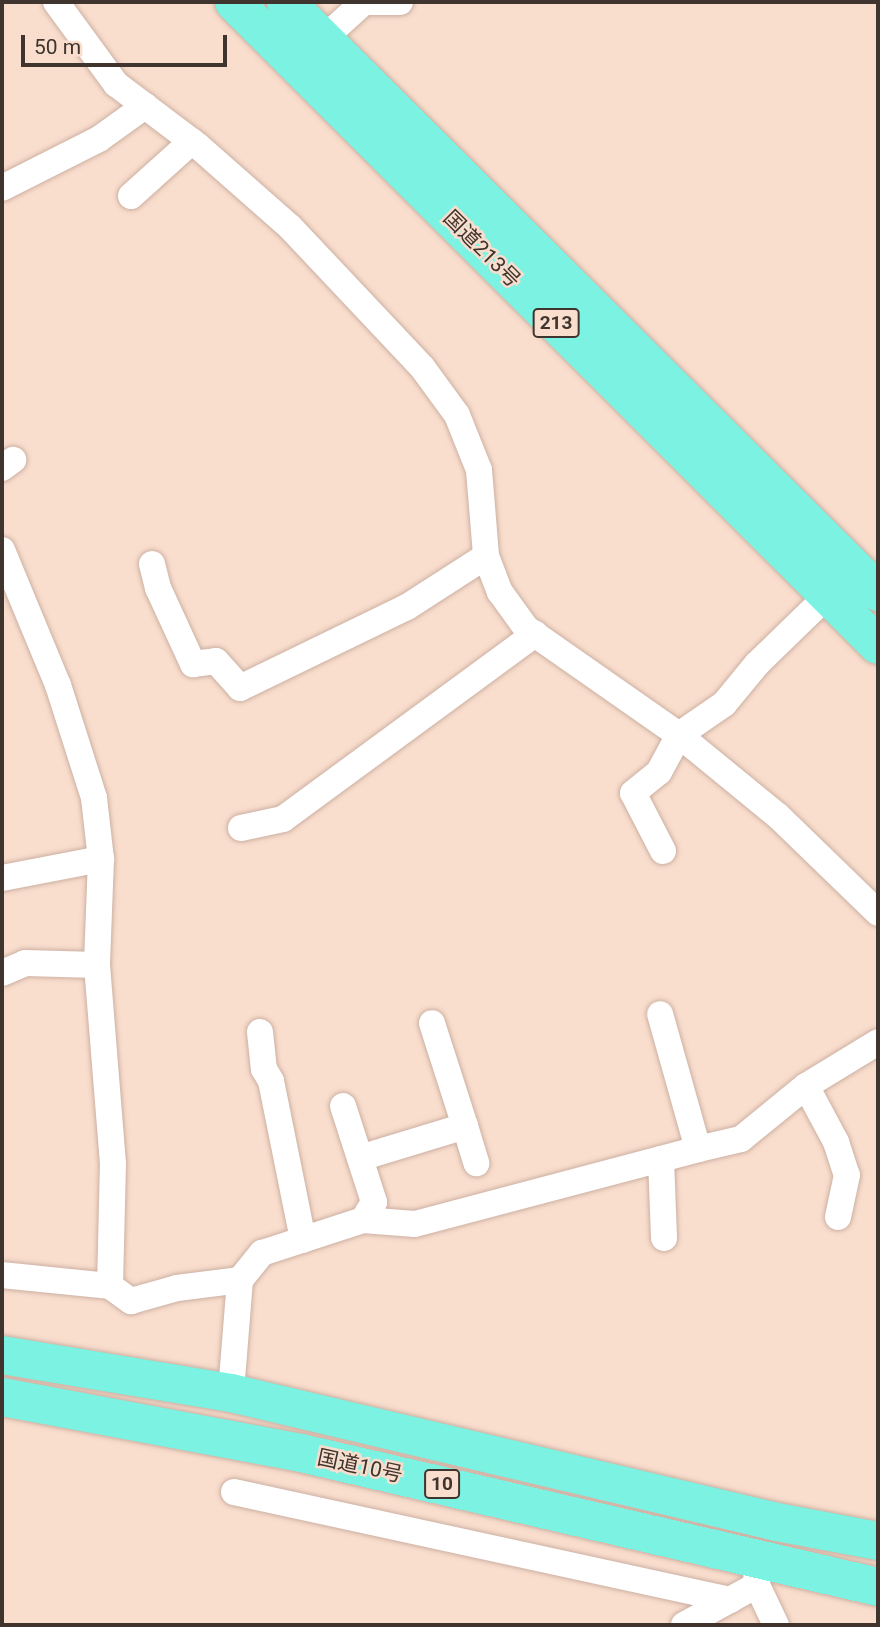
<!DOCTYPE html>
<html>
<head>
<meta charset="utf-8">
<style>
	body { margin:0 }
	#map { position:relative; width:880px; height:1627px; overflow:hidden; background:#f9ddcd; font-family:Roboto,"Noto Sans JP",sans-serif }
	div>[style] { position:absolute }
	.roads { filter:drop-shadow(0 0 2px #ccb0a2) drop-shadow(0 0 2px #ccb0a2) }
	.minor>* { height:26px; margin:-13px; padding:0 13px; transform-origin:13px; border-radius:13px; background:#fff }
	.trunk>* { height:38px; margin:-19px; padding:0 19px; transform-origin:19px; border-radius:19px; background:#7cf2e2 }
	span { translate:-50% -50%; white-space:nowrap; text-align:center; line-height:1.15; -webkit-text-stroke:5px #f9ddcd; paint-order:stroke }
	.shield-label span { padding:2px 5px; background:#f9ddcd; border:2px solid; border-radius:5px; -webkit-text-stroke-width:0 }
	.shield-label { font-size:19px; color:#3f342e; font-weight:700 }
	.street-label { font-size:21px; color:#3f342e }
	.frame { position:absolute; inset:0; border:4px solid #3f342e; pointer-events:none }
	.scale { position:absolute; left:21px; top:35px; width:206px; height:32px; box-sizing:border-box; border:4px solid #3f342e; border-top:0; padding-left:9px; font-size:21px; line-height:24px; white-space:nowrap; color:#3f342e; -webkit-text-stroke:5px #f9ddcd; paint-order:stroke }
</style>
</head>
<body>
<div id="map">
	<div class="roads">
		<div class="minor">
			<div style="left:56px;top:2px;width:102px;rotate:53.8deg"></div>
			<div style="left:116px;top:84px;width:103px;rotate:37.1deg"></div>
			<div style="left:198px;top:146px;width:123px;rotate:41.4deg"></div>
			<div style="left:290px;top:227px;width:192px;rotate:46.7deg"></div>
			<div style="left:422px;top:367px;width:59px;rotate:53.9deg"></div>
			<div style="left:457px;top:415px;width:59px;rotate:68.2deg"></div>
			<div style="left:479px;top:470px;width:86px;rotate:85.3deg"></div>
			<div style="left:486px;top:556px;width:39px;rotate:69deg"></div>
			<div style="left:500px;top:592px;width:44px;rotate:54.2deg"></div>
			<div style="left:526px;top:628px;width:187px;rotate:35deg"></div>
			<div style="left:679px;top:735px;width:128px;rotate:39.3deg"></div>
			<div style="left:778px;top:816px;width:139px;rotate:44.1deg"></div>
			<div style="left:323px;top:39px;width:55px;rotate:-42.1deg"></div>
			<div style="left:364px;top:2px;width:36px"></div>
			<div style="left:2px;top:188px;width:109px;rotate:-26.8deg"></div>
			<div style="left:99px;top:139px;width:57px;rotate:-35.7deg"></div>
			<div style="left:131px;top:196px;width:82px;rotate:-42deg"></div>
			<div style="left:2px;top:468px;width:14px;rotate:-36deg"></div>
			<div style="left:2px;top:550px;width:146px;rotate:67.5deg"></div>
			<div style="left:58px;top:685px;width:119px;rotate:72.3deg"></div>
			<div style="left:94px;top:798px;width:61px;rotate:83.5deg"></div>
			<div style="left:101px;top:859px;width:106px;rotate:92.2deg"></div>
			<div style="left:97px;top:965px;width:199px;rotate:85.4deg"></div>
			<div style="left:113px;top:1163px;width:123px;rotate:91.4deg"></div>
			<div style="left:110px;top:1286px;width:26px;rotate:36deg"></div>
			<div style="left:131px;top:1301px;width:48px;rotate:-15.8deg"></div>
			<div style="left:177px;top:1288px;width:64px;rotate:-7.2deg"></div>
			<div style="left:240px;top:1280px;width:113px;rotate:94.6deg"></div>
			<div style="left:152px;top:564px;width:25px;rotate:76deg"></div>
			<div style="left:158px;top:588px;width:84px;rotate:65.3deg"></div>
			<div style="left:193px;top:664px;width:23px;rotate:-7deg"></div>
			<div style="left:216px;top:661px;width:36px;rotate:48deg"></div>
			<div style="left:240px;top:688px;width:186px;rotate:-25.9deg"></div>
			<div style="left:407px;top:607px;width:94px;rotate:-32.8deg"></div>
			<div style="left:241px;top:828px;width:43px;rotate:-12.1deg"></div>
			<div style="left:283px;top:819px;width:313px;rotate:-36.3deg"></div>
			<div style="left:663px;top:851px;width:65px;rotate:-117.3deg"></div>
			<div style="left:633px;top:793px;width:33px;rotate:-39deg"></div>
			<div style="left:659px;top:772px;width:42px;rotate:-61.6deg"></div>
			<div style="left:679px;top:735px;width:55px;rotate:-34.6deg"></div>
			<div style="left:724px;top:704px;width:52px;rotate:-50.5deg"></div>
			<div style="left:757px;top:664px;width:99px;rotate:-44.2deg"></div>
			<div style="left:2px;top:878px;width:101px;rotate:-10.9deg"></div>
			<div style="left:2px;top:973px;width:25px;rotate:-23deg"></div>
			<div style="left:25px;top:963px;width:72px;rotate:1.6deg"></div>
			<div style="left:260px;top:1032px;width:37px;rotate:84deg"></div>
			<div style="left:264px;top:1069px;width:14px;rotate:60deg"></div>
			<div style="left:271px;top:1081px;width:162px;rotate:78.6deg"></div>
			<div style="left:806px;top:1086px;width:64px;rotate:61.8deg"></div>
			<div style="left:836px;top:1142px;width:35px;rotate:72deg"></div>
			<div style="left:847px;top:1175px;width:43px;rotate:102.1deg"></div>
			<div style="left:343px;top:1106px;width:101px;rotate:72.1deg"></div>
			<div style="left:374px;top:1202px;width:21px;rotate:121deg"></div>
			<div style="left:465px;top:1126px;width:39px;rotate:73deg"></div>
			<div style="left:698px;top:1149px;width:44px;rotate:-13.1deg"></div>
			<div style="left:741px;top:1139px;width:84px;rotate:-39.2deg"></div>
			<div style="left:806px;top:1086px;width:84px;rotate:-31.4deg"></div>
			<div style="left:360px;top:1158px;width:110px;rotate:-16.9deg"></div>
			<div style="left:465px;top:1126px;width:108px;rotate:-107.8deg"></div>
			<div style="left:661px;top:1159px;width:79px;rotate:87.8deg"></div>
			<div style="left:2px;top:1275px;width:109px;rotate:5.8deg"></div>
			<div style="left:240px;top:1280px;width:35px;rotate:-51deg"></div>
			<div style="left:262px;top:1253px;width:106px;rotate:-18.1deg"></div>
			<div style="left:363px;top:1220px;width:52px;rotate:4.4deg"></div>
			<div style="left:415px;top:1224px;width:293px;rotate:-14.8deg"></div>
			<div style="left:698px;top:1149px;width:140px;rotate:-105.7deg"></div>
			<div style="left:234px;top:1492px;width:508px;rotate:12.28deg"></div>
			<div style="left:756px;top:1570px;width:15px;rotate:86deg"></div>
			<div style="left:757px;top:1585px;width:44px;rotate:64.6deg"></div>
			<div style="left:684px;top:1625px;width:83px;rotate:-28.7deg"></div>
		</div>
		<div class="trunk">
			<div style="left:234px;top:2px;width:910px;rotate:44.96deg"></div>
			<div style="left:286px;top:2px;width:836px;rotate:44.9deg"></div>
			<div style="left:2px;top:1355px;width:232px;rotate:9.4deg"></div>
			<div style="left:231px;top:1393px;width:561px;rotate:13.29deg"></div>
			<div style="left:777px;top:1522px;width:103px;rotate:10.7deg"></div>
			<div style="left:2px;top:1397px;width:304px;rotate:10.6deg"></div>
			<div style="left:301px;top:1453px;width:592px;rotate:13.07deg"></div>
		</div>
	</div>
	<div class="shield-label">
		<span style="left:556px;top:323px">213</span>
		<span style="left:442px;top:1484px">10</span>
	</div>
	<div class="street-label">
		<span style="left:482px;top:249px;rotate:45deg">国道213号</span>
		<span style="left:360px;top:1466px;rotate:12deg">国道10号</span>
	</div>
	<div class="frame"></div>
	<div class="scale">50 m</div>
</div>
</body>
</html>
